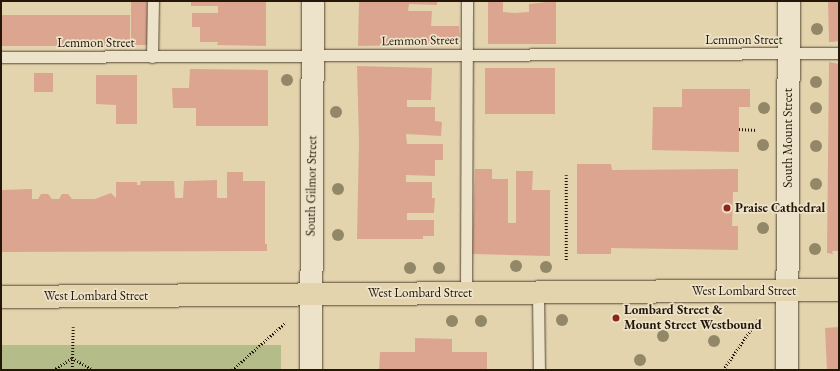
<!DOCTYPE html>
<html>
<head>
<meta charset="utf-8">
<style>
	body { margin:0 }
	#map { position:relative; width:840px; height:371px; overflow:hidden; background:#e3d4ae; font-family:"EB Garamond",serif }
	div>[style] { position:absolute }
	.green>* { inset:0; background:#b4bd8a; transform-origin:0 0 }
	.building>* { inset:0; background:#dba590; transform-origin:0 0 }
	.path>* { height:2.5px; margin-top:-1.25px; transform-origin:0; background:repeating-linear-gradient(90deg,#251708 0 1px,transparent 0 3px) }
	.roads { filter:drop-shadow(0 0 1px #544632) drop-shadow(0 0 1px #544632) }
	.lane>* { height:11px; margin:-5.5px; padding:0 5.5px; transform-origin:5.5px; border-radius:5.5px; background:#ede3ca }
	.secondary>* { height:22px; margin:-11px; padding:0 11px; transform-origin:11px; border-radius:11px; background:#ede3ca }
	.primary>* { height:22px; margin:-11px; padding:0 11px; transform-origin:11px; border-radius:11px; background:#e3d4ae }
	.trees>* { width:12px; height:12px; margin:-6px; border-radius:50%; background:#928868 }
	.dots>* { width:11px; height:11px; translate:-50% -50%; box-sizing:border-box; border:2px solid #ede3ca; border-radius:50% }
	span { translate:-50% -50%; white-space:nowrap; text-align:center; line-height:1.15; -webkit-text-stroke:3.5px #ede3ca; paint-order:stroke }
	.street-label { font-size:13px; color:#251708 }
	.poi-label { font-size:13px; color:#251708; font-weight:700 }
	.left { translate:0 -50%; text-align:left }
	.frame { position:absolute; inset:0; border:2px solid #251708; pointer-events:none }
</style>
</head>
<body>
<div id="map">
	<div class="green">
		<div style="left:1px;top:345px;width:280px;height:25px"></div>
	</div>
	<div class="building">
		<div style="left:131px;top:1px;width:16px;height:44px"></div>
		<div style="clip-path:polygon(191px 1px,266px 1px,266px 46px,217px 45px,218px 42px,200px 42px,200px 27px,192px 27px,192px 13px,218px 13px,218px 6px,191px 6px)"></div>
		<div style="clip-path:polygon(359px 1px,437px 1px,437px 5px,409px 4px,408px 11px,432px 11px,431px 26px,459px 26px,460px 44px,358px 46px)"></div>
		<div style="clip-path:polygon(488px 1px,503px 1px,503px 12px,515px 13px,529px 12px,529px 4px,556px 1px,556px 44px,488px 44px)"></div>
		<div style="clip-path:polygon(828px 1px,839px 1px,839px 41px,833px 42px,829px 42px)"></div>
		<div style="left:130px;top:15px;width:31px;height:129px;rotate:90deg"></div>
		<div style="clip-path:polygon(829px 62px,839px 64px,839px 251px,832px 251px,833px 254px,827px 253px)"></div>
		<div style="clip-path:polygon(357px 66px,432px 68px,431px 100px,407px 100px,407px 107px,435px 107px,435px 121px,442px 122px,441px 136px,406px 134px,407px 144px,443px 144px,443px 160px,435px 160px,435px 176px,406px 175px,406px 182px,432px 182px,432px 198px,435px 198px,434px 213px,407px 213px,407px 220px,434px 220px,434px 236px,423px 236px,423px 239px,357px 239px,359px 141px)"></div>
		<div style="left:485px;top:68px;width:70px;height:46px"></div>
		<div style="clip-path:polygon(190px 69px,268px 70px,268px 126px,196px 126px,196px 108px,173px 108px,172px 88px,189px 88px)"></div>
		<div style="left:34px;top:73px;width:19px;height:19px"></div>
		<div style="clip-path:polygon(96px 75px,137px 75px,137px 124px,116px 124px,116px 105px,96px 104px)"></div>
		<div style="clip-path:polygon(682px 89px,750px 89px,750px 107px,739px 107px,739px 152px,652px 150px,653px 107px,682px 107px)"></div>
		<div style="clip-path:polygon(577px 164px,611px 164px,612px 170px,738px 169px,738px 192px,733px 192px,732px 226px,738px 226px,738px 250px,611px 248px,611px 254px,577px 254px)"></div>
		<div style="clip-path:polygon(475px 169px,492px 169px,492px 179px,508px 179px,508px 223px,516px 223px,516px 171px,533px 171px,532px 190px,550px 190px,550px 256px,472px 254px)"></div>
		<div style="clip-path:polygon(227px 172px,243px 172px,243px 181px,265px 181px,265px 244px,267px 244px,267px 251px,1px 252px,1px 190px,32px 189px,32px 199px,38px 199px,41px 194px,48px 194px,52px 199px,59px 199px,62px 194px,68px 194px,72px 199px,95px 199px,111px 193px,116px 198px,116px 182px,137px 182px,137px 185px,140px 185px,141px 181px,174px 181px,175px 198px,183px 198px,184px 181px,217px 180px,217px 198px,227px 198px)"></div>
		<div style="clip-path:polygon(839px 327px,839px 370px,827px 370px,825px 328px)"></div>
		<div style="clip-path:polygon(415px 338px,452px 339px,452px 352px,487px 352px,487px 370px,379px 370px,380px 352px,415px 352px)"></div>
	</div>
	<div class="path">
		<div style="left:739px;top:129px;width:18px;rotate:3deg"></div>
		<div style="left:566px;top:260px;width:85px;rotate:-90deg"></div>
		<div style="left:53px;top:370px;width:22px;rotate:-32deg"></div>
		<div style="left:72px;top:358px;width:25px;rotate:29deg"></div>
		<div style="left:72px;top:370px;width:43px;rotate:-88.7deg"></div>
		<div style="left:232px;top:370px;width:72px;rotate:-41.6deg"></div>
		<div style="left:723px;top:370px;width:62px;rotate:-55.5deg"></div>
	</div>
	<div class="roads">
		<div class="lane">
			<div style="left:1px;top:57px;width:838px;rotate:-0.27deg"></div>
			<div style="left:152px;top:57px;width:56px;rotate:-89deg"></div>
			<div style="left:538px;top:292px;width:78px;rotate:89.3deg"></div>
			<div style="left:466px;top:293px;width:292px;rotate:-89.8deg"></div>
		</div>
		<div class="secondary">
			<div style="left:311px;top:370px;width:369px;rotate:-89.7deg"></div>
			<div style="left:787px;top:370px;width:369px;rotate:-89.7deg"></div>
		</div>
		<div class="primary">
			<div style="left:1px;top:297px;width:838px;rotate:-0.48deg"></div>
		</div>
	</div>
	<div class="trees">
		<div style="left:817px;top:29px"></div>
		<div style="left:287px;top:80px"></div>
		<div style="left:816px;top:82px"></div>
		<div style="left:764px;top:108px"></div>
		<div style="left:816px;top:108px"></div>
		<div style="left:336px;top:112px"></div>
		<div style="left:763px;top:145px"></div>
		<div style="left:816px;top:146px"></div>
		<div style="left:816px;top:184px"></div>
		<div style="left:338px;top:189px"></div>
		<div style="left:763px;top:228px"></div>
		<div style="left:338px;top:235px"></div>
		<div style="left:815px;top:249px"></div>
		<div style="left:516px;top:266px"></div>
		<div style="left:546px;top:267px"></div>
		<div style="left:410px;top:268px"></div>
		<div style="left:439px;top:268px"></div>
		<div style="left:562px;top:320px"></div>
		<div style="left:452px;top:321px"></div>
		<div style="left:481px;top:321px"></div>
		<div style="left:663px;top:336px"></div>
		<div style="left:714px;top:341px"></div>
		<div style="left:640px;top:360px"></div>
	</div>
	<div class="dots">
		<div style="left:727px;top:208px;background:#8f2418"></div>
		<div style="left:616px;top:318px;background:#8f2418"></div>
	</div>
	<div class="street-label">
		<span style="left:744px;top:40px">Lemmon Street</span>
		<span style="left:420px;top:41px;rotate:-1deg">Lemmon Street</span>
		<span style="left:96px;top:43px">Lemmon Street</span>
		<span style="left:788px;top:138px;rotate:-90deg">South Mount Street</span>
		<span style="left:312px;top:186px;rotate:-89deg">South Gilmor Street</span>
		<span style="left:744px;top:291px">West Lombard Street</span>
		<span style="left:420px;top:293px">West Lombard Street</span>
		<span style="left:96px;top:296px">West Lombard Street</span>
	</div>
	<div class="poi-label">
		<span class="left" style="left:735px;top:208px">Praise Cathedral</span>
		<span class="left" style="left:624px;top:318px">Lombard Street &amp;<br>Mount Street Westbound</span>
	</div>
	<div class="frame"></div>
</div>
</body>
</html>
